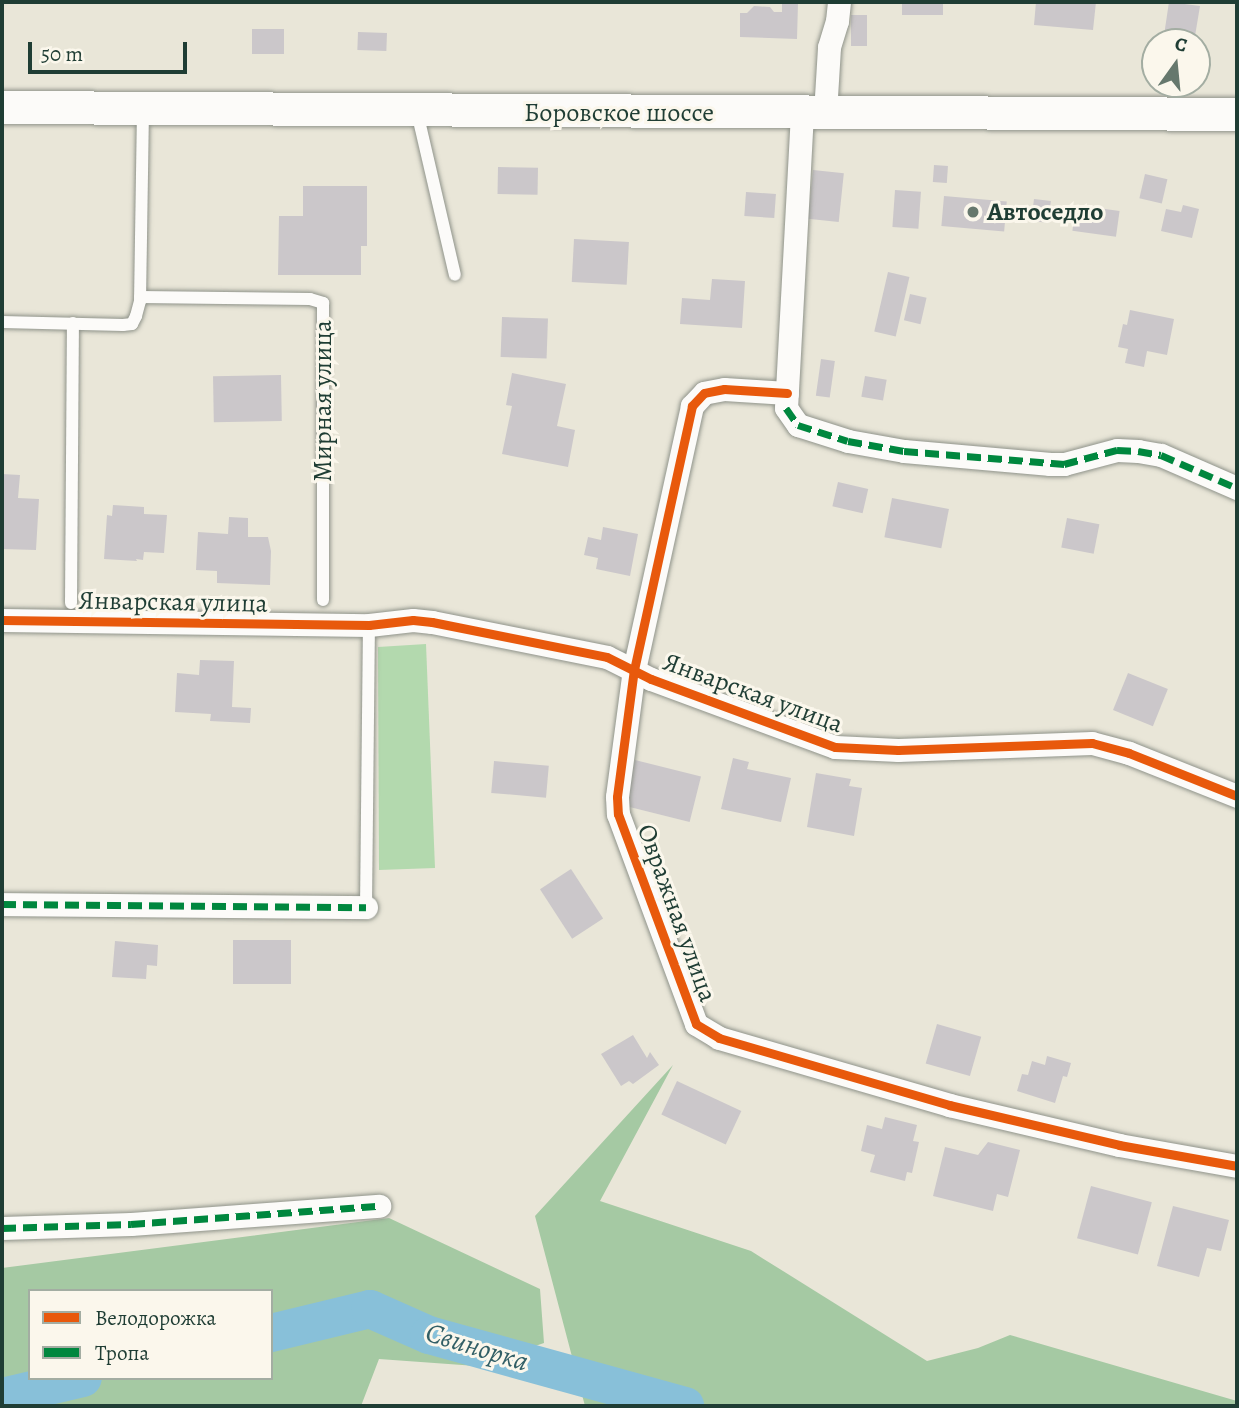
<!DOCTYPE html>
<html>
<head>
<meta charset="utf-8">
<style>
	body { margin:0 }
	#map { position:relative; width:1239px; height:1408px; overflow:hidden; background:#e9e6d8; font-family:Alegreya,serif }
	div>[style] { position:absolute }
	.green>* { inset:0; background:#b3d9ae }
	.forest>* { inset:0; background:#a5c9a3 }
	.river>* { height:38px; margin:-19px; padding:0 19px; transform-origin:19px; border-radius:19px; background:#88c0d9 }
	.building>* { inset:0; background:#cbc7ca; transform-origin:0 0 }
	.roads { filter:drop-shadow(0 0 2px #8f938a) drop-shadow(0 0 2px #8f938a) }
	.service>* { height:12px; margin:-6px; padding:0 6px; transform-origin:6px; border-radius:6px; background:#fcfbf9 }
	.minor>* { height:23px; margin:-11.5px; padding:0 11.5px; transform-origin:11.5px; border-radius:11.5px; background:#fcfbf9 }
	.secondary>* { height:33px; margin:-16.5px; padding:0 16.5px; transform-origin:16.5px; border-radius:16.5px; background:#fcfbf9 }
	.quiet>* { height:7px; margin-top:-3.5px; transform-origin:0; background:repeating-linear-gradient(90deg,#00873e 0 14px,transparent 0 21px) }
	.cycleway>* { height:9px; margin:-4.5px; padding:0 4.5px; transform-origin:4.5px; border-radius:4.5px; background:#e8590c }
	.dots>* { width:19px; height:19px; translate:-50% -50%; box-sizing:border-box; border:4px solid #fbf7ec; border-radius:50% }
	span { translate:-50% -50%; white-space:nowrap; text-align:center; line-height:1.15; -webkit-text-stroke:6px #fbf7ec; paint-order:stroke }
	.street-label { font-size:26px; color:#1f3d34 }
	.poi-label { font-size:26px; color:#1f3d34; font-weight:700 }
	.left { translate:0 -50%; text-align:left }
	.water-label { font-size:28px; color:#325f66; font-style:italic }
	.frame { position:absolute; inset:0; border:4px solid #1f3d34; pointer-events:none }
	.legend { position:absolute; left:28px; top:1289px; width:245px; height:91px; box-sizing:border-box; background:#fbf7ec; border:2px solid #a3ada2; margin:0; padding:9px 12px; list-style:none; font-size:21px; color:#1f3d34 }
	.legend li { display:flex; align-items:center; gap:14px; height:35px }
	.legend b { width:35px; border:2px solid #a3ada2 }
	.north { position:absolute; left:1141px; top:28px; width:70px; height:70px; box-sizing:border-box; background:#fbf7ec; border:2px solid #a3ada2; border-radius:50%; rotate:15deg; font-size:19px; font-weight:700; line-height:28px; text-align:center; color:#1f3d34 }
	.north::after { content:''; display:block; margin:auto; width:24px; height:32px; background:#66786d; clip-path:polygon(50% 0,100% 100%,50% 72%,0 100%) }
	.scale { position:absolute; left:28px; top:42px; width:159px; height:32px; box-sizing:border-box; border:4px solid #1f3d34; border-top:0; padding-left:9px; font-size:21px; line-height:24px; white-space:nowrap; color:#1f3d34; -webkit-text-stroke:5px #fbf7ec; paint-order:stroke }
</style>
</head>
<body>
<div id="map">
	<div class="green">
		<div style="clip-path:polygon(426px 644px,435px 868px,379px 870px,378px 647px)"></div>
	</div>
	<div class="forest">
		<div style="clip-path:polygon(673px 1065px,600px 1201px,751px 1251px,927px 1361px,978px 1348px,1010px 1335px,1237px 1401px,1237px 1406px,585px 1406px,535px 1216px)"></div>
		<div style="clip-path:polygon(evenodd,389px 1218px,540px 1289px,544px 1343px,476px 1366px,379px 1359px,361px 1406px,2px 1406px,2px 1268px,389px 1218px,30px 1291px,271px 1291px,271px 1378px,30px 1378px,30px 1291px)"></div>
	</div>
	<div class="river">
		<div style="left:271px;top:1333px;width:102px;rotate:-13.6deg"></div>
		<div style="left:370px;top:1309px;width:64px;rotate:23.8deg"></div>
		<div style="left:429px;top:1335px;width:266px;rotate:15.5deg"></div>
		<div style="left:2px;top:1397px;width:83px;rotate:-13.2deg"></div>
	</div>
	<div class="building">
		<div style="left:902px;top:2px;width:41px;height:13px"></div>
		<div style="clip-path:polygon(1036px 2px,1096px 2px,1093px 30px,1034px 25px)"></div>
		<div style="clip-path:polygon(1169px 2px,1200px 6px,1194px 42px,1163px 42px)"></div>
		<div style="clip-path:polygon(782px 3px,798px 3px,797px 39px,740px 37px,740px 13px,747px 13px,754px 6px,770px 7px,774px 12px,782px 12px)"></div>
		<div style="left:851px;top:15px;width:16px;height:31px"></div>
		<div style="left:252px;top:29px;width:32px;height:25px"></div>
		<div style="left:358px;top:32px;width:29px;height:18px;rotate:2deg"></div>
		<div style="left:934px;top:165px;width:14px;height:17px;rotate:4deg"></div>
		<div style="left:498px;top:167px;width:40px;height:27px;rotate:1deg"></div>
		<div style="left:813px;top:170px;width:31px;height:49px;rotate:6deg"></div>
		<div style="left:1145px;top:174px;width:23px;height:25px;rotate:13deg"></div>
		<div style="clip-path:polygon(303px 186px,367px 186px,367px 246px,361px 246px,361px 275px,278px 275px,279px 216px,303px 216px)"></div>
		<div style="left:895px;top:190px;width:26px;height:37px;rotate:4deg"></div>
		<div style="left:746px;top:192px;width:30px;height:24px;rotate:4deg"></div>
		<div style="left:944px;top:196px;width:63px;height:30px;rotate:5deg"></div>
		<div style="left:1034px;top:199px;width:17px;height:22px;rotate:7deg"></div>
		<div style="left:1076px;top:205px;width:44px;height:26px;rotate:8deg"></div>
		<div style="clip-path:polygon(1183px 205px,1199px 209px,1192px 238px,1161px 231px,1166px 209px,1181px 212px)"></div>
		<div style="left:574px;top:239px;width:55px;height:43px;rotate:3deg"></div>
		<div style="left:888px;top:272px;width:22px;height:61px;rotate:13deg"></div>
		<div style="clip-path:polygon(712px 279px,745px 281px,742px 328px,680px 324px,682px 298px,710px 300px)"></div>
		<div style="left:910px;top:294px;width:17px;height:27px;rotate:13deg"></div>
		<div style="clip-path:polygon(1130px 310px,1174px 319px,1167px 355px,1147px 351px,1144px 367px,1125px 363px,1128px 349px,1118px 347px,1123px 324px,1127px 325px)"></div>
		<div style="left:502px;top:317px;width:46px;height:40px;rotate:2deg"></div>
		<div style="left:821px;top:359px;width:14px;height:37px;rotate:8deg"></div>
		<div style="clip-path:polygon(512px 373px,566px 384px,557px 426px,575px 430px,568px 467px,502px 454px,512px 406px,506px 405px)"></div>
		<div style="left:281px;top:375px;width:46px;height:68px;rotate:89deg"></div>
		<div style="left:865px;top:376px;width:22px;height:21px;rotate:10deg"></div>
		<div style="clip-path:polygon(2px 474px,20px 475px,18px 498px,39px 499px,36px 550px,2px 549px)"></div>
		<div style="left:838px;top:482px;width:31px;height:25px;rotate:13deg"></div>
		<div style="left:892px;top:498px;width:58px;height:40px;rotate:11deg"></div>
		<div style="clip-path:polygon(113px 505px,144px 507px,144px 514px,167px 515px,164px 553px,144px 552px,143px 560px,136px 559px,137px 561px,104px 559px,107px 515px,112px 516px)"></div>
		<div style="clip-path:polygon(229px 517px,248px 518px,248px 537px,268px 537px,271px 551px,270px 585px,217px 583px,217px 571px,196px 570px,198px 532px,228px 534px)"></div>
		<div style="left:1067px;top:518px;width:33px;height:30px;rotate:11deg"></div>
		<div style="clip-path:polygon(603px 527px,638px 534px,630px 576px,596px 569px,598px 558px,584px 555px,588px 537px,601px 540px)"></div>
		<div style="clip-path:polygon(200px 660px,234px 661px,232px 707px,251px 708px,250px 723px,210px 721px,211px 714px,175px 712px,177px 673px,199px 675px)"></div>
		<div style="left:1128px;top:673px;width:43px;height:40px;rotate:22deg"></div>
		<div style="clip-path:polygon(733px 758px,749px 762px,747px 769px,791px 778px,781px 822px,721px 809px)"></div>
		<div style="left:635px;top:760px;width:68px;height:47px;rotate:14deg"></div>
		<div style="left:494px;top:761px;width:55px;height:32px;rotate:5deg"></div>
		<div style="clip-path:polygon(816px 773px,851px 779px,849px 786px,862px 788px,854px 836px,807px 827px)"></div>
		<div style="left:571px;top:869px;width:59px;height:37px;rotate:57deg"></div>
		<div style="left:233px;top:940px;width:58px;height:44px"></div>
		<div style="clip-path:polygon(115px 941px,158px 945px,157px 966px,147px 965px,146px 979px,112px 977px)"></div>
		<div style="left:937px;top:1024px;width:46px;height:41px;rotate:16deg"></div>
		<div style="clip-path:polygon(633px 1035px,647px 1058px,650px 1052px,659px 1065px,633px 1084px,629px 1081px,621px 1086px,601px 1054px)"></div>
		<div style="clip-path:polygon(1047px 1056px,1071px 1063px,1067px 1077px,1063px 1076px,1055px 1103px,1017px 1091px,1022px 1074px,1028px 1075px,1032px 1061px,1045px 1065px)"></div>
		<div style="left:677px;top:1081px;width:71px;height:37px;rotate:25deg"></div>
		<div style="clip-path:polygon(885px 1117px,917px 1125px,913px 1141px,919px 1142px,912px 1173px,907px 1172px,905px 1181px,870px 1172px,875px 1155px,861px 1151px,867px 1125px,882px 1129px)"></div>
		<div style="clip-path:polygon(988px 1142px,1020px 1150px,1008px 1197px,997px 1194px,993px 1211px,933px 1196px,945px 1147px,978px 1155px)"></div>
		<div style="left:1091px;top:1186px;width:63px;height:54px;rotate:15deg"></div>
		<div style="clip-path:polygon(1173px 1206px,1229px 1220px,1221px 1251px,1207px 1248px,1199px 1277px,1157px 1266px)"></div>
	</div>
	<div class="roads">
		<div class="service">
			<div style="left:417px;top:112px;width:167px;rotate:76.9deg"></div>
			<div style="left:140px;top:297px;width:170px;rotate:0.7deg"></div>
			<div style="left:310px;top:299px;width:14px;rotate:17deg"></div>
			<div style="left:323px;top:303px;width:297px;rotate:90deg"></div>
			<div style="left:2px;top:322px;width:121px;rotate:1.4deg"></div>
			<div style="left:123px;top:325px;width:9px;rotate:-6deg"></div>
			<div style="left:132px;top:324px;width:9px;rotate:-63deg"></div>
			<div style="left:136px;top:316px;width:16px;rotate:-75deg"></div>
			<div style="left:140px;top:301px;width:192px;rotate:-89.1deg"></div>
			<div style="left:71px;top:603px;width:280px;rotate:-89.6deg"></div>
			<div style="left:366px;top:907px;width:282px;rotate:-89.4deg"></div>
		</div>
		<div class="minor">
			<div style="left:802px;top:113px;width:295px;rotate:93.1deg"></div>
			<div style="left:786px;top:408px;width:21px;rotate:55deg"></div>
			<div style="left:798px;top:425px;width:52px;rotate:17.7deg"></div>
			<div style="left:848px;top:441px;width:57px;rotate:10.1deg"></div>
			<div style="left:904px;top:451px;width:147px;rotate:5.1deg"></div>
			<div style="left:1050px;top:464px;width:14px"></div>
			<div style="left:1064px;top:464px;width:55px;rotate:-14.8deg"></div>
			<div style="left:1117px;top:450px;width:21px;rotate:3deg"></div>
			<div style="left:1138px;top:451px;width:23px;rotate:10deg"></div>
			<div style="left:1161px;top:455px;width:83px;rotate:23.5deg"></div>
			<div style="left:825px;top:113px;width:66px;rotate:-86.5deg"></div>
			<div style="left:829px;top:47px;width:27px;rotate:-73deg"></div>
			<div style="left:837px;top:21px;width:19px;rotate:-84deg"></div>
			<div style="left:787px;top:393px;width:63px;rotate:-176.4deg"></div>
			<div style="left:724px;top:389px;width:20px;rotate:169deg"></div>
			<div style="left:704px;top:393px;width:18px;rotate:133deg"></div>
			<div style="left:692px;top:406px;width:269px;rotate:102.4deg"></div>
			<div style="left:634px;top:669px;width:129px;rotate:97.6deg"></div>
			<div style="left:617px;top:797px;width:17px;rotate:87deg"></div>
			<div style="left:618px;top:814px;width:224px;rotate:69.6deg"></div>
			<div style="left:696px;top:1024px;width:27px;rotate:31deg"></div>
			<div style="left:719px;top:1038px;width:240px;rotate:16.2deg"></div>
			<div style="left:949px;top:1105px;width:175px;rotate:13.2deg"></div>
			<div style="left:1119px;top:1145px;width:120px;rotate:10.1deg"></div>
			<div style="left:2px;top:620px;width:367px;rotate:0.8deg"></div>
			<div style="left:369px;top:625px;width:44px;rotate:-6.5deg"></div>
			<div style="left:413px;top:620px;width:19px;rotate:6deg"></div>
			<div style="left:432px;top:622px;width:178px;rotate:11.3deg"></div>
			<div style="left:607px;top:657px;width:49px;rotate:26.6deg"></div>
			<div style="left:651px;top:679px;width:196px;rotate:20.3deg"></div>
			<div style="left:835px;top:747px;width:63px;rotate:2.7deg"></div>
			<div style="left:898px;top:750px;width:194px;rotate:-2.1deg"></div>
			<div style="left:1092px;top:743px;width:38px;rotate:15deg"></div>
			<div style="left:1129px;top:753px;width:116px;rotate:21.7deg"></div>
			<div style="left:2px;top:904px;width:364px;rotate:0.5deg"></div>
			<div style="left:2px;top:1228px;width:129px;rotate:-1.8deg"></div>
			<div style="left:131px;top:1224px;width:249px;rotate:-4.2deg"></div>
		</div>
		<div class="secondary">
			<div style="left:2px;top:107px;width:1235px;rotate:0.32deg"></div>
		</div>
	</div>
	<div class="quiet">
		<div style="left:786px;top:408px;width:21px;rotate:55deg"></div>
		<div style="left:798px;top:425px;width:52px;rotate:17.7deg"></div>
		<div style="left:848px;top:441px;width:57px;rotate:10.1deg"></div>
		<div style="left:904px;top:451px;width:161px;rotate:4.6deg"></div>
		<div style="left:1064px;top:464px;width:55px;rotate:-14.8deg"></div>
		<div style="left:1117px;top:450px;width:21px;rotate:3deg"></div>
		<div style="left:1138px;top:451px;width:23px;rotate:10deg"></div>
		<div style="left:1161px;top:455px;width:83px;rotate:23.5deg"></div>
		<div style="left:2px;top:904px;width:364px;rotate:0.5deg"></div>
		<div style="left:2px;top:1228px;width:129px;rotate:-1.8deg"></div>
		<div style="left:131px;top:1224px;width:249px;rotate:-4.2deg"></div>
	</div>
	<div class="cycleway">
		<div style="left:787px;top:393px;width:63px;rotate:-176.4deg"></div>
		<div style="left:724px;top:389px;width:20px;rotate:169deg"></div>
		<div style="left:704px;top:393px;width:18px;rotate:133deg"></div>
		<div style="left:692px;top:406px;width:269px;rotate:102.4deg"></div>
		<div style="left:634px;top:669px;width:129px;rotate:97.6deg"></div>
		<div style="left:617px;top:797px;width:17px;rotate:87deg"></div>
		<div style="left:618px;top:814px;width:224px;rotate:69.6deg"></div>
		<div style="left:696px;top:1024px;width:27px;rotate:31deg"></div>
		<div style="left:719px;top:1038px;width:240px;rotate:16.2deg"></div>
		<div style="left:949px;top:1105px;width:175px;rotate:13.2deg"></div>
		<div style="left:1119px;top:1145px;width:120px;rotate:10.1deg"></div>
		<div style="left:2px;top:620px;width:367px;rotate:0.8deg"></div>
		<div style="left:369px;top:625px;width:44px;rotate:-6.5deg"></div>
		<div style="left:413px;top:620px;width:19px;rotate:6deg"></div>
		<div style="left:432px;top:622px;width:178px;rotate:11.3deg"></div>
		<div style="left:607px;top:657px;width:49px;rotate:26.6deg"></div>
		<div style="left:651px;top:679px;width:196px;rotate:20.3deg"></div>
		<div style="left:835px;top:747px;width:63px;rotate:2.7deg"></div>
		<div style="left:898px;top:750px;width:194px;rotate:-2.1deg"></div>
		<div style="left:1092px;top:743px;width:38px;rotate:15deg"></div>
		<div style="left:1129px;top:753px;width:116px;rotate:21.7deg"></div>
	</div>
	<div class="dots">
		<div style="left:973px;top:212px;background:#66786d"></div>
	</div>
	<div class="street-label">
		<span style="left:619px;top:113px">Боровское шоссе</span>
		<span style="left:323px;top:401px;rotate:-90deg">Мирная улица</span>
		<span style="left:173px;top:602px;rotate:1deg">Январская улица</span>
		<span style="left:753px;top:693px;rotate:20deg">Январская улица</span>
		<span style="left:677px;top:913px;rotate:70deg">Овражная улица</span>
	</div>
	<div class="poi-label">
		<span class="left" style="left:987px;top:212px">Автоседло</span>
	</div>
	<div class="water-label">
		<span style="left:477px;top:1347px;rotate:17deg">Свинорка</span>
	</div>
	<div class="frame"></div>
	<ul class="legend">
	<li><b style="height:9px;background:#e8590c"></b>Велодорожка</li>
	<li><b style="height:9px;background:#00873e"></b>Тропа</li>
	</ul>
	<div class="north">С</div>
	<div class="scale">50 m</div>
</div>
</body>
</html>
